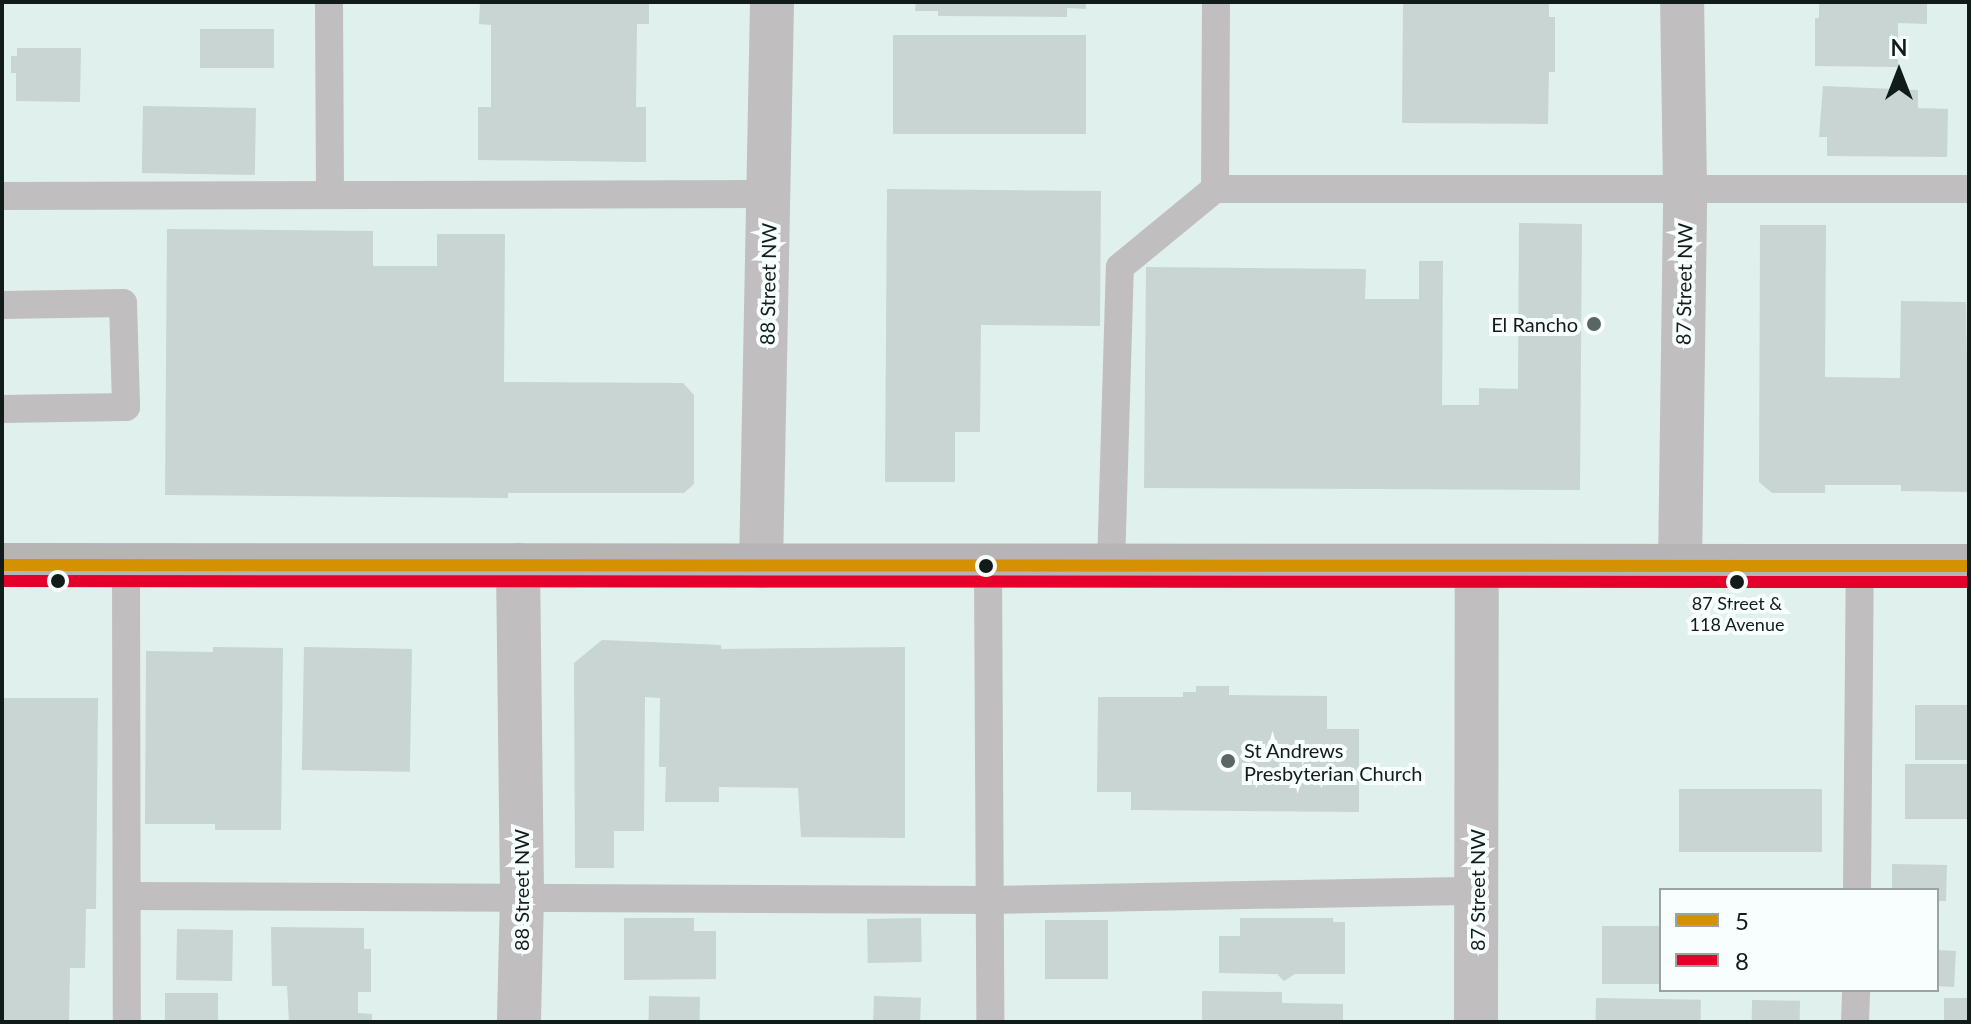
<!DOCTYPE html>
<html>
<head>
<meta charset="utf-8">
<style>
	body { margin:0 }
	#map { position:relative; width:1971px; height:1024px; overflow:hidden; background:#e0f0ed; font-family:Lato,sans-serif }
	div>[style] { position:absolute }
	.building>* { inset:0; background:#c8d5d2; transform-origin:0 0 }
	.service>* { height:28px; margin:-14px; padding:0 14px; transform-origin:14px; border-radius:14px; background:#c0bebe }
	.minor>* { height:44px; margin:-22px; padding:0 22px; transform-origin:22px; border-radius:22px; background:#c0bebe }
	.secondary>* { height:44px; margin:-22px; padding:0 22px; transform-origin:22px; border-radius:22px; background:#b6b4b5 }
	.bus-1>* { height:12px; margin:-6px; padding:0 6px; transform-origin:6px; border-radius:6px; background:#d49104 }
	.bus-2>* { height:12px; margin:-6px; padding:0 6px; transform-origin:6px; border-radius:6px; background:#e4002b }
	.dots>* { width:22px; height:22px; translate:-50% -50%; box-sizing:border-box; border:4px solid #f8fefd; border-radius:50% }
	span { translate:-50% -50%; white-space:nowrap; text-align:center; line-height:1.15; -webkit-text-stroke:8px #f8fefd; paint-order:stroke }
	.bus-label { font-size:18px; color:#111c1a }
	.street-label { font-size:20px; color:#111c1a }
	.poi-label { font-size:20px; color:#111c1a }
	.right { translate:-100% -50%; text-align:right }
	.left { translate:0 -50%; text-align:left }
	.frame { position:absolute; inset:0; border:4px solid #111c1a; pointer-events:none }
	.legend { position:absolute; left:1659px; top:888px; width:280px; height:104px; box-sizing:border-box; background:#f8fefd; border:2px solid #9ca4a2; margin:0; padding:10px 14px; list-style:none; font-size:24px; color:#111c1a }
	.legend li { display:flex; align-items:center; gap:16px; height:40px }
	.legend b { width:40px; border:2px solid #9ca4a2 }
	.north { position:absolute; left:1859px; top:32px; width:80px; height:80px; -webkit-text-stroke:6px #f8fefd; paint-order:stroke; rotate:0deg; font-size:22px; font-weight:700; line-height:32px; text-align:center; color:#111c1a }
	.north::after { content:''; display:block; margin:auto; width:28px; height:36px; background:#111c1a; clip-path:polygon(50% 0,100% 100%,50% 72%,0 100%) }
</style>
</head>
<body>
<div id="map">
	<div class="building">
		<div style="clip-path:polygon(480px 2px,649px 2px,649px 24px,637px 24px,636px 107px,646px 107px,646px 162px,478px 160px,478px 107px,491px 107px,491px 25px,479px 24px)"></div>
		<div style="clip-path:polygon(916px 2px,1086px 2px,1086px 9px,1067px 8px,1067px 17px,938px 16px,938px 11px,915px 11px)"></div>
		<div style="clip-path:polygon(1403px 2px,1549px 2px,1549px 17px,1555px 17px,1555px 72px,1549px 72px,1548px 124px,1402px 123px)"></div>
		<div style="clip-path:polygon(1819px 2px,1927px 2px,1927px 24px,1898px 23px,1898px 67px,1815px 66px,1815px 18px,1819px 18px)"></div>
		<div style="left:200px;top:29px;width:74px;height:39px"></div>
		<div style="left:893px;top:35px;width:193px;height:99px"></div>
		<div style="clip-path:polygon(17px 48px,81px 48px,80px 102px,16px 101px,16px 73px,11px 73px,11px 56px,17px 56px)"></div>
		<div style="clip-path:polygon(1823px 86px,1918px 90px,1918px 108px,1948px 109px,1947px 157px,1827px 156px,1827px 137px,1819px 137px)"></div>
		<div style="left:143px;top:106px;width:113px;height:67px;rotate:1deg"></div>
		<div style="clip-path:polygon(887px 189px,1101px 191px,1100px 326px,981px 325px,980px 432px,955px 432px,955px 482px,885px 482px)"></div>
		<div style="clip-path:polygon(1519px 223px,1582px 224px,1580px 490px,1144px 488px,1146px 267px,1366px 269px,1365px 299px,1419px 299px,1419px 261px,1443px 261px,1442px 405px,1479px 405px,1479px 388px,1518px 389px)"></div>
		<div style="clip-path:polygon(1760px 225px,1826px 225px,1825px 377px,1900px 378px,1901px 301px,1966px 302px,1969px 492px,1901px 491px,1901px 485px,1825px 485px,1825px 493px,1772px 493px,1759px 482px)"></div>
		<div style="clip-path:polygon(167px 229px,373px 231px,373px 266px,437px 266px,437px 234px,505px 234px,504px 382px,683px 383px,694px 395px,694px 484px,684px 493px,508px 493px,508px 498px,165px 495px)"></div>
		<div style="clip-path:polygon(602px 640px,721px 645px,721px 649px,905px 647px,905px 838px,801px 837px,798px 788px,719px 787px,719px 802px,665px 802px,666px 767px,659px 767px,660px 698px,645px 697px,644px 831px,614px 831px,614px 868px,575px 868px,574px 663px)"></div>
		<div style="clip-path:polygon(213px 647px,283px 648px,281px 830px,215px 830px,215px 824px,145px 824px,146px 651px,213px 652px)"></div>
		<div style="left:304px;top:647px;width:108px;height:123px;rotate:1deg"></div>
		<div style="clip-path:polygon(1196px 686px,1229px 686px,1229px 695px,1327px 696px,1327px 729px,1359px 729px,1359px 812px,1131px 810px,1131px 792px,1097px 792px,1098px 697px,1183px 697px,1183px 692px,1196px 692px)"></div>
		<div style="clip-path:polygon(2px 698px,98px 698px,96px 909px,86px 909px,85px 968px,70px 968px,69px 1022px,2px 1022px)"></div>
		<div style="left:1915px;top:705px;width:54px;height:55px"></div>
		<div style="left:1905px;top:764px;width:63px;height:55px"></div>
		<div style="left:1679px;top:789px;width:143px;height:63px"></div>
		<div style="clip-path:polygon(1892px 864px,1947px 865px,1946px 901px,1937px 901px,1937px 890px,1892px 890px)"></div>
		<div style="clip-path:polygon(624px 918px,694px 918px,694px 931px,716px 931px,716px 979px,624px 980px)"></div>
		<div style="left:921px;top:918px;width:44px;height:54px;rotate:89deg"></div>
		<div style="clip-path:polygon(1240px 918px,1333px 918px,1333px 922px,1345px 922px,1345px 974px,1295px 974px,1284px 981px,1277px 974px,1219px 973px,1219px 936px,1240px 936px)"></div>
		<div style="left:1045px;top:920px;width:63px;height:59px"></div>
		<div style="left:1602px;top:926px;width:59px;height:58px"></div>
		<div style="clip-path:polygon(271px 927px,364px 928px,364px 949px,371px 949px,371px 992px,358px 992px,358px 1013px,372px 1014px,372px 1022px,289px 1022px,287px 986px,272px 986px)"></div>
		<div style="left:177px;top:929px;width:56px;height:51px;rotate:1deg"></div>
		<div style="left:1937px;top:950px;width:19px;height:36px;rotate:3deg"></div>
		<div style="clip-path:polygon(1202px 991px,1282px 992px,1282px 1003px,1343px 1004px,1343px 1022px,1202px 1022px)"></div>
		<div style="left:165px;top:993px;width:53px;height:29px"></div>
		<div style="left:649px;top:996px;width:51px;height:26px;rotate:1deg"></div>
		<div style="left:874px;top:996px;width:47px;height:26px;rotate:2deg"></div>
		<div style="left:1596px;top:998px;width:105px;height:24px;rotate:1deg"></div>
		<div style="left:1944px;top:998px;width:25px;height:24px"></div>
		<div style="left:1752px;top:1000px;width:48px;height:22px;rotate:1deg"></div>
	</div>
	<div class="service">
		<div style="left:329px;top:2px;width:193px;rotate:89.7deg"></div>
		<div style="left:1216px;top:2px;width:187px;rotate:90.3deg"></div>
		<div style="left:1215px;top:189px;width:754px"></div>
		<div style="left:2px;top:196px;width:768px;rotate:-0.15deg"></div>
		<div style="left:2px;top:305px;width:121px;rotate:-0.9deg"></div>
		<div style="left:123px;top:303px;width:104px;rotate:88.3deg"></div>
		<div style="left:126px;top:407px;width:124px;rotate:179.1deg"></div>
		<div style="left:126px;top:565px;width:457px;rotate:89.9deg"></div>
		<div style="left:988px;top:566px;width:456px;rotate:89.7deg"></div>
		<div style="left:1111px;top:566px;width:299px;rotate:-88.3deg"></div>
		<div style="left:1120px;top:267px;width:123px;rotate:-39.4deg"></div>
		<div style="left:1857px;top:890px;width:324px;rotate:-89.5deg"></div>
		<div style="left:127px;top:896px;width:863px;rotate:0.27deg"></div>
		<div style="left:990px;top:900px;width:487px;rotate:-1.1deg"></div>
		<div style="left:1855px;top:1022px;width:32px;rotate:-88deg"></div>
	</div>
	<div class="minor">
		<div style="left:518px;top:565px;width:331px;rotate:89.3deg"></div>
		<div style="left:522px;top:896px;width:126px;rotate:91.4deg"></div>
		<div style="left:761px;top:566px;width:564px;rotate:-88.88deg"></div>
		<div style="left:1680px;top:566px;width:379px;rotate:-89.2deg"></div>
		<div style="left:1685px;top:187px;width:185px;rotate:-90.9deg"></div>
		<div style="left:1476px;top:1022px;width:456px;rotate:-89.9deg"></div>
	</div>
	<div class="secondary">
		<div style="left:2px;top:565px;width:1967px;rotate:0.03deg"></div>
	</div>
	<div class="bus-1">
		<div style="left:2px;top:565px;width:1967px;rotate:0.03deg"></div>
	</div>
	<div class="bus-2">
		<div style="left:2px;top:581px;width:1967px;rotate:0.03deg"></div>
	</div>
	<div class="dots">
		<div style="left:1594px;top:324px;background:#596664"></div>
		<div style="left:986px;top:566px;background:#111c1a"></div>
		<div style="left:58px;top:581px;background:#111c1a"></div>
		<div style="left:1737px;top:582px;background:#111c1a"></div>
		<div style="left:1228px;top:761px;background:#596664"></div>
	</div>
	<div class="bus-label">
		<span style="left:1737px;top:614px">87 Street &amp;<br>118 Avenue</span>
	</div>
	<div class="street-label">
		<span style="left:768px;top:284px;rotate:-89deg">88 Street NW</span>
		<span style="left:1684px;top:284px;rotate:-89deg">87 Street NW</span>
		<span style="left:521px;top:890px;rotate:-90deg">88 Street NW</span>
		<span style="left:1477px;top:890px;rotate:-90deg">87 Street NW</span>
	</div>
	<div class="poi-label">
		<span class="right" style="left:1578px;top:324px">El Rancho</span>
		<span class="left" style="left:1244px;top:762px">St Andrews<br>Presbyterian Church</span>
	</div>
	<div class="frame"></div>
	<ul class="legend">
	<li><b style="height:10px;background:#d49104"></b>5</li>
	<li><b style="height:10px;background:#e4002b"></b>8</li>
	</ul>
	<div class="north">N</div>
</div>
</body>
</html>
